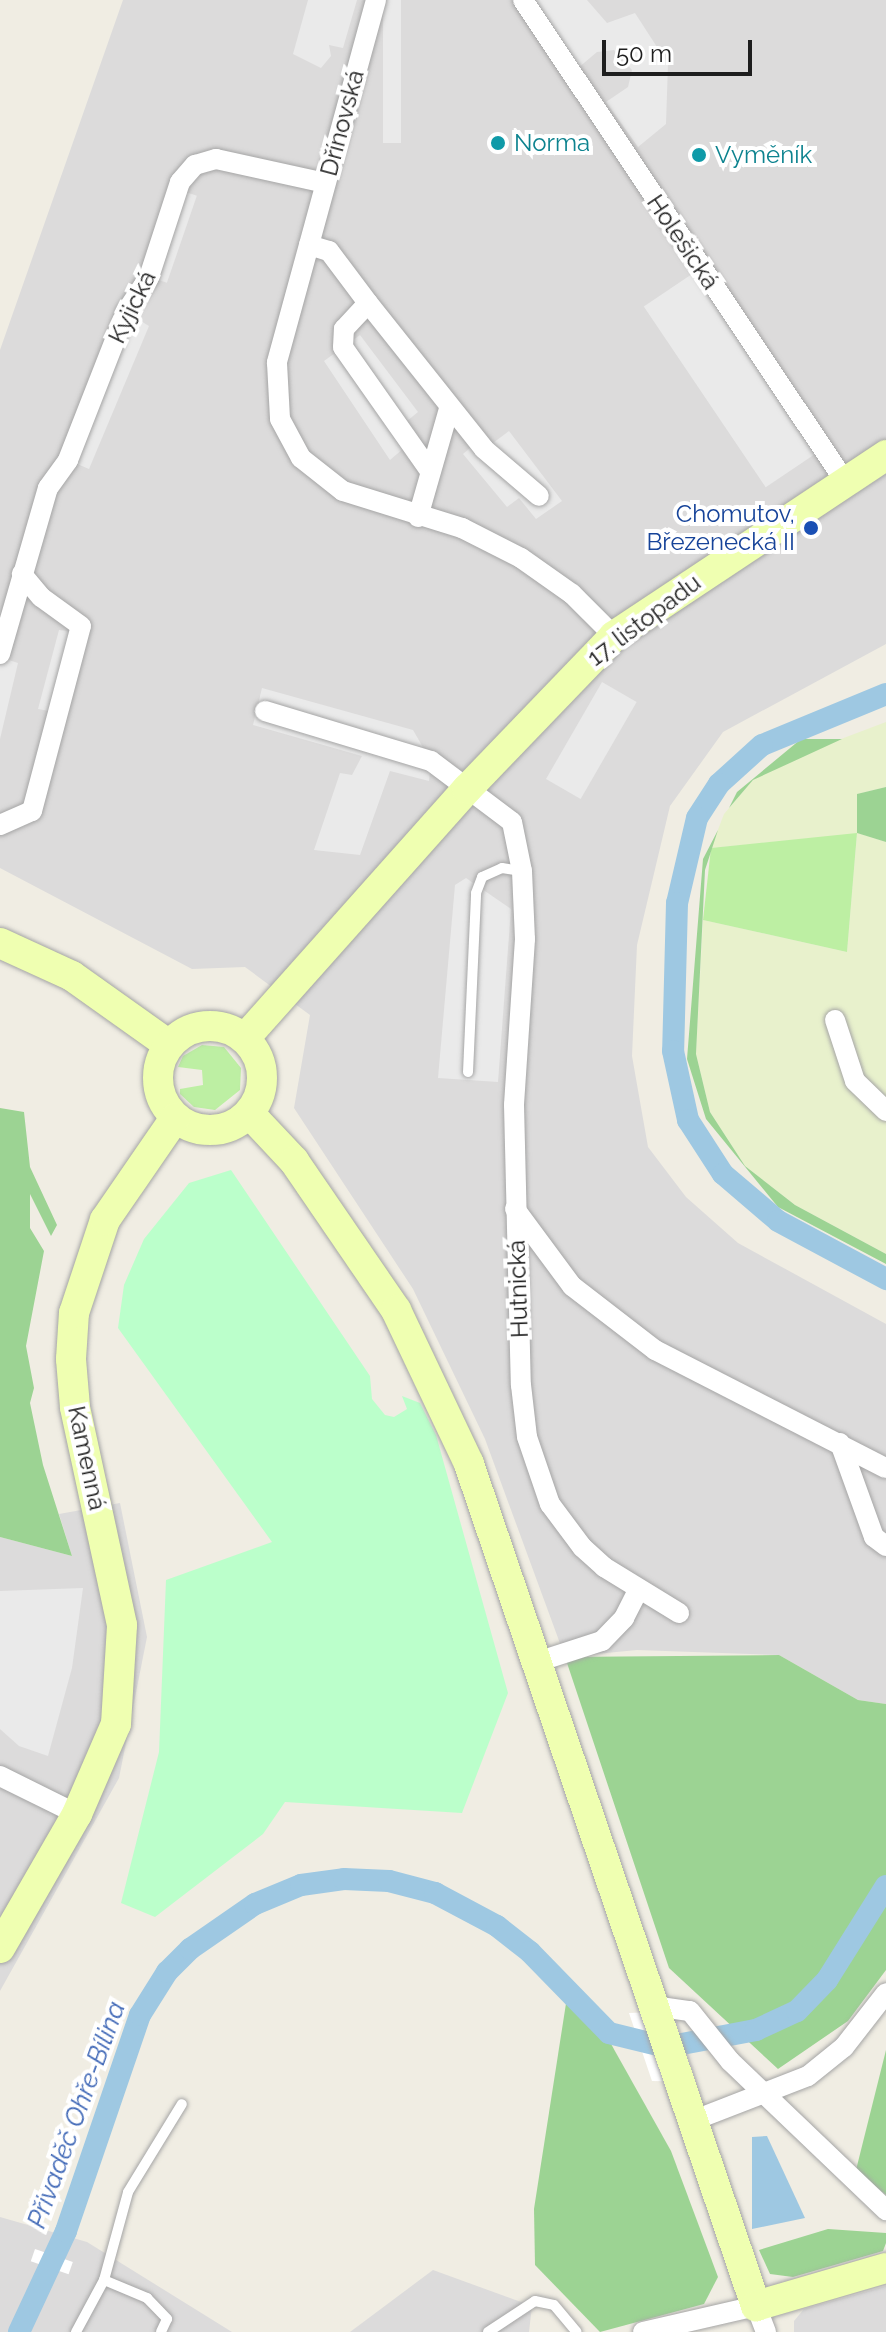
<!DOCTYPE html>
<html>
<head>
<meta charset="utf-8">
<style>
	body { margin:0 }
	#map { position:relative; width:886px; height:2332px; overflow:hidden; background:#f0ede3; font-family:Raleway,sans-serif }
	div>[style] { position:absolute }
	.residential>* { inset:0; background:#dcdbdb }
	.farmland>* { inset:0; background:#e8f1cc }
	.grass>* { inset:0; background:#bdefa3 }
	.forest>* { inset:0; background:#9cd393 }
	.park>* { inset:0; background:#bbffcb }
	.parking>* { inset:0; background:#eaeaea; transform-origin:0 0 }
	.water>* { inset:0; background:#9ec8e2 }
	.pier>* { inset:0; background:#fff; transform-origin:0 0 }
	.canal>* { height:22px; margin:-11px; padding:0 11px; transform-origin:11px; border-radius:11px; background:#9ec8e2 }
	.roads { filter:drop-shadow(0 0 2px #a5a5a5) drop-shadow(0 0 2px #a5a5a5) }
	.lane>* { height:10px; margin:-5px; padding:0 5px; transform-origin:5px; border-radius:5px; background:#fff }
	.street>* { height:20px; margin:-10px; padding:0 10px; transform-origin:10px; border-radius:10px; background:#fff }
	.secondary>* { height:30px; margin:-15px; padding:0 15px; transform-origin:15px; border-radius:15px; background:#efffb1 }
	.secondary>.ring { margin:-15px; padding:0; box-sizing:content-box; background:none; border:30px solid #efffb1; border-radius:50% }
	.dots>* { width:22px; height:22px; translate:-50% -50%; box-sizing:border-box; border:4px solid #fff; border-radius:50% }
	span { translate:-50% -50%; white-space:nowrap; text-align:center; line-height:1.15; -webkit-text-stroke:8px #fff; paint-order:stroke }
	.street-label { font-size:24px; color:#1e1e1e }
	.culture-label { font-size:24px; color:#0d838f }
	.left { translate:0 -50%; text-align:left }
	.transit-label { font-size:24px; color:#164399 }
	.right { translate:-100% -50%; text-align:right }
	.water-label { font-size:26px; color:#4169b7; font-style:italic }
	.scale { position:absolute; left:602px; top:40px; width:150px; height:36px; box-sizing:border-box; border:4px solid #1e1e1e; border-top:0; padding-left:10px; font-size:24px; line-height:28px; white-space:nowrap; color:#1e1e1e; -webkit-text-stroke:6px #fff; paint-order:stroke }
</style>
</head>
<body>
<div id="map">
	<div class="residential">
		<div style="clip-path:polygon(123px 0,886px 0,886px 644px,723px 732px,670px 806px,637px 945px,632px 1056px,648px 1147px,686px 1197px,738px 1243px,886px 1324px,886px 1704px,858px 1700px,779px 1655px,637px 1650px,565px 1657px,485px 1439px,413px 1289px,294px 1108px,310px 1015px,245px 967px,192px 969px,0 868px,0 350px)"></div>
		<div style="clip-path:polygon(120px 1503px,147px 1637px,119px 1778px,0 1991px,0 1537px,72px 1556px,59px 1514px)"></div>
		<div style="clip-path:polygon(0 2217px,87px 2242px,232px 2332px,0 2332px)"></div>
		<div style="clip-path:polygon(433px 2270px,532px 2306px,529px 2332px,350px 2332px)"></div>
		<div style="clip-path:polygon(886px 2286px,886px 2332px,794px 2332px,794px 2321px,804px 2309px)"></div>
	</div>
	<div class="farmland">
		<div style="clip-path:polygon(886px 722px,886px 787px,858px 794px,858px 833px,886px 842px,886px 1254px,795px 1205px,745px 1166px,710px 1112px,696px 1054px,703px 920px,847px 952px,857px 834px,711px 848px,724px 814px,753px 780px,804px 753px)"></div>
	</div>
	<div class="grass">
		<div style="clip-path:polygon(857px 833px,847px 952px,703px 920px,711px 848px)"></div>
		<div style="clip-path:polygon(202px 1045px,224px 1047px,241px 1068px,240px 1090px,215px 1110px,194px 1107px,180px 1094px,180px 1089px,203px 1085px,202px 1070px,178px 1067px,183px 1056px)"></div>
	</div>
	<div class="forest">
		<div style="clip-path:polygon(801px 739px,842px 739px,753px 780px,729px 808px,737px 792px)"></div>
		<div style="clip-path:polygon(886px 787px,886px 842px,857px 833px,857px 794px)"></div>
		<div style="clip-path:polygon(718px 830px,705px 870px,696px 1054px,710px 1112px,745px 1166px,795px 1205px,886px 1254px,886px 1264px,778px 1207px,706px 1119px,687px 1059px,703px 859px)"></div>
		<div style="clip-path:polygon(0 1108px,24px 1112px,30px 1167px,57px 1225px,51px 1236px,30px 1194px,30px 1228px,44px 1251px,26px 1346px,34px 1388px,30px 1403px,43px 1465px,72px 1556px,0 1537px)"></div>
		<div style="clip-path:polygon(779px 1655px,858px 1700px,886px 1704px,886px 1970px,848px 2021px,778px 2069px,669px 1968px,565px 1657px)"></div>
		<div style="clip-path:polygon(567px 1997px,606px 2035px,671px 2151px,718px 2277px,704px 2304px,600px 2332px,535px 2265px,534px 2209px)"></div>
		<div style="clip-path:polygon(886px 2050px,886px 2195px,856px 2170px)"></div>
		<div style="clip-path:polygon(828px 2229px,886px 2233px,886px 2243px,883px 2251px,793px 2277px,770px 2274px,759px 2250px)"></div>
	</div>
	<div class="park">
		<div style="clip-path:polygon(231px 1170px,370px 1376px,372px 1399px,385px 1415px,394px 1417px,407px 1409px,402px 1396px,420px 1403px,436px 1435px,508px 1693px,462px 1813px,285px 1802px,263px 1834px,155px 1917px,121px 1903px,159px 1752px,166px 1580px,272px 1542px,118px 1328px,124px 1285px,144px 1239px,189px 1183px)"></div>
	</div>
	<div class="parking">
		<div style="clip-path:polygon(308px 0,357px 0,343px 48px,329px 45px,331px 56px,321px 68px,293px 54px)"></div>
		<div style="left:383px;top:0;width:18px;height:143px"></div>
		<div style="clip-path:polygon(530px 0,587px 0,607px 23px,635px 13px,668px 64px,666px 124px,638px 147px,606px 102px,628px 87px,632px 70px,614px 50px,597px 52px,578px 68px)"></div>
		<div style="left:177px;top:189px;width:21px;height:92px;rotate:19deg"></div>
		<div style="left:701px;top:268px;width:218px;height:69px;rotate:56deg"></div>
		<div style="clip-path:polygon(126px 312px,149px 326px,89px 469px,68px 460px)"></div>
		<div style="clip-path:polygon(360px 335px,418px 412px,407px 421px,418px 436px,390px 460px,324px 361px)"></div>
		<div style="clip-path:polygon(509px 431px,562px 501px,536px 519px,519px 498px,507px 507px,463px 454px,478px 441px,485px 449px)"></div>
		<div style="clip-path:polygon(59px 630px,79px 632px,60px 713px,38px 709px)"></div>
		<div style="clip-path:polygon(0 657px,18px 663px,0 739px)"></div>
		<div style="left:602px;top:682px;width:40px;height:112px;rotate:30deg"></div>
		<div style="clip-path:polygon(262px 688px,413px 730px,431px 761px,429px 781px,390px 771px,360px 855px,314px 850px,340px 773px,352px 775px,362px 756px,253px 725px)"></div>
		<div style="clip-path:polygon(466px 878px,511px 909px,498px 1082px,438px 1078px,455px 885px)"></div>
		<div style="clip-path:polygon(83px 1588px,72px 1668px,48px 1756px,19px 1746px,0 1729px,0 1591px)"></div>
	</div>
	<div class="water">
		<div style="clip-path:polygon(767px 2136px,805px 2218px,752px 2229px,752px 2137px)"></div>
	</div>
	<div class="pier">
		<div style="clip-path:polygon(673px 2011px,696px 2082px,652px 2081px,629px 2013px)"></div>
		<div style="left:35px;top:2249px;width:40px;height:13px;rotate:19deg"></div>
	</div>
	<div class="canal">
		<div style="left:886px;top:694px;width:134px;rotate:157.6deg"></div>
		<div style="left:762px;top:745px;width:58px;rotate:137.8deg"></div>
		<div style="left:719px;top:784px;width:40px;rotate:122.9deg"></div>
		<div style="left:697px;top:818px;width:87px;rotate:103.2deg"></div>
		<div style="left:677px;top:903px;width:148px;rotate:91.5deg"></div>
		<div style="left:673px;top:1051px;width:71px;rotate:77.7deg"></div>
		<div style="left:688px;top:1120px;width:64px;rotate:57.1deg"></div>
		<div style="left:723px;top:1174px;width:72px;rotate:40.5deg"></div>
		<div style="left:778px;top:1221px;width:123px;rotate:28.2deg"></div>
		<div style="left:19px;top:2332px;width:111px;rotate:-65deg"></div>
		<div style="left:66px;top:2231px;width:228px;rotate:-71.1deg"></div>
		<div style="left:140px;top:2015px;width:51px;rotate:-57.9deg"></div>
		<div style="left:167px;top:1972px;width:33px;rotate:-45deg"></div>
		<div style="left:190px;top:1949px;width:79px;rotate:-34.7deg"></div>
		<div style="left:255px;top:1904px;width:50px;rotate:-22.4deg"></div>
		<div style="left:301px;top:1885px;width:43px;rotate:-7.9deg"></div>
		<div style="left:344px;top:1879px;width:45px;rotate:2.5deg"></div>
		<div style="left:389px;top:1881px;width:48px;rotate:14.6deg"></div>
		<div style="left:435px;top:1893px;width:70px;rotate:28deg"></div>
		<div style="left:497px;top:1926px;width:42px;rotate:38.2deg"></div>
		<div style="left:530px;top:1952px;width:113px;rotate:45.7deg"></div>
		<div style="left:609px;top:2033px;width:59px;rotate:13.8deg"></div>
		<div style="left:666px;top:2047px;width:92px;rotate:-10.7deg"></div>
		<div style="left:756px;top:2030px;width:45px;rotate:-24.9deg"></div>
		<div style="left:797px;top:2011px;width:43px;rotate:-45.9deg"></div>
		<div style="left:827px;top:1980px;width:111px;rotate:-57.9deg"></div>
	</div>
	<div class="roads">
		<div class="lane">
			<div style="left:468px;top:1072px;width:179px;rotate:-87.4deg"></div>
			<div style="left:476px;top:893px;width:17px;rotate:-69deg"></div>
			<div style="left:482px;top:877px;width:22px;rotate:-24deg"></div>
			<div style="left:502px;top:868px;width:20px;rotate:9deg"></div>
			<div style="left:104px;top:2280px;width:91px;rotate:-74.7deg"></div>
			<div style="left:128px;top:2192px;width:103px;rotate:-58.5deg"></div>
			<div style="left:76px;top:2332px;width:59px;rotate:-61.7deg"></div>
			<div style="left:104px;top:2280px;width:47px;rotate:22.7deg"></div>
			<div style="left:147px;top:2298px;width:29px;rotate:46deg"></div>
			<div style="left:167px;top:2319px;width:14px;rotate:115deg"></div>
			<div style="left:488px;top:2332px;width:56px;rotate:-33.4deg"></div>
			<div style="left:535px;top:2301px;width:19px;rotate:12deg"></div>
			<div style="left:554px;top:2305px;width:35px;rotate:50deg"></div>
		</div>
		<div class="street">
			<div style="left:376px;top:0;width:376px;rotate:105.3deg"></div>
			<div style="left:277px;top:363px;width:56px;rotate:86.9deg"></div>
			<div style="left:280px;top:419px;width:44px;rotate:61.7deg"></div>
			<div style="left:301px;top:458px;width:53px;rotate:38.2deg"></div>
			<div style="left:343px;top:491px;width:125px;rotate:17.3deg"></div>
			<div style="left:462px;top:528px;width:66px;rotate:27deg"></div>
			<div style="left:521px;top:558px;width:62px;rotate:35.2deg"></div>
			<div style="left:572px;top:594px;width:59px;rotate:45deg"></div>
			<div style="left:523px;top:0;width:581px;rotate:56.23deg"></div>
			<div style="left:309px;top:245px;width:21px;rotate:17deg"></div>
			<div style="left:329px;top:251px;width:65px;rotate:53.1deg"></div>
			<div style="left:430px;top:471px;width:151px;rotate:-125.1deg"></div>
			<div style="left:343px;top:347px;width:18px;rotate:-87deg"></div>
			<div style="left:344px;top:329px;width:35px;rotate:-47deg"></div>
			<div style="left:368px;top:303px;width:186px;rotate:51.5deg"></div>
			<div style="left:484px;top:449px;width:72px;rotate:40.5deg"></div>
			<div style="left:418px;top:517px;width:112px;rotate:-74deg"></div>
			<div style="left:0;top:654px;width:173px;rotate:-73.9deg"></div>
			<div style="left:48px;top:488px;width:34px;rotate:-54deg"></div>
			<div style="left:68px;top:460px;width:159px;rotate:-68.6deg"></div>
			<div style="left:126px;top:312px;width:42px;rotate:-56.7deg"></div>
			<div style="left:149px;top:277px;width:100px;rotate:-71.9deg"></div>
			<div style="left:180px;top:182px;width:23px;rotate:-49deg"></div>
			<div style="left:195px;top:165px;width:22px;rotate:-16deg"></div>
			<div style="left:216px;top:159px;width:112px;rotate:12.4deg"></div>
			<div style="left:265px;top:711px;width:173px;rotate:16.8deg"></div>
			<div style="left:431px;top:761px;width:101px;rotate:37deg"></div>
			<div style="left:512px;top:822px;width:50px;rotate:78.5deg"></div>
			<div style="left:522px;top:871px;width:68px;rotate:87.5deg"></div>
			<div style="left:525px;top:939px;width:166px;rotate:93.8deg"></div>
			<div style="left:514px;top:1105px;width:280px;rotate:88.6deg"></div>
			<div style="left:521px;top:1385px;width:52px;rotate:83.4deg"></div>
			<div style="left:527px;top:1437px;width:71px;rotate:71.1deg"></div>
			<div style="left:550px;top:1504px;width:54px;rotate:53.3deg"></div>
			<div style="left:582px;top:1547px;width:30px;rotate:42deg"></div>
			<div style="left:604px;top:1567px;width:88px;rotate:31.5deg"></div>
			<div style="left:0;top:825px;width:35px;rotate:-24deg"></div>
			<div style="left:32px;top:811px;width:191px;rotate:-75.2deg"></div>
			<div style="left:81px;top:626px;width:49px;rotate:-144.1deg"></div>
			<div style="left:41px;top:597px;width:30px;rotate:-130deg"></div>
			<div style="left:835px;top:1020px;width:64px;rotate:71.8deg"></div>
			<div style="left:855px;top:1081px;width:43px;rotate:44.1deg"></div>
			<div style="left:515px;top:1209px;width:96px;rotate:53.5deg"></div>
			<div style="left:572px;top:1286px;width:105px;rotate:37.6deg"></div>
			<div style="left:655px;top:1350px;width:259px;rotate:27.1deg"></div>
			<div style="left:840px;top:1443px;width:100px;rotate:70.1deg"></div>
			<div style="left:874px;top:1537px;width:15px;rotate:37deg"></div>
			<div style="left:537px;top:1662px;width:68px;rotate:-17.9deg"></div>
			<div style="left:602px;top:1641px;width:32px;rotate:-46deg"></div>
			<div style="left:624px;top:1618px;width:31px;rotate:-63deg"></div>
			<div style="left:0;top:1776px;width:86px;rotate:26.3deg"></div>
			<div style="left:653px;top:2006px;width:37px;rotate:8deg"></div>
			<div style="left:690px;top:2011px;width:64px;rotate:51.3deg"></div>
			<div style="left:730px;top:2061px;width:216px;rotate:43.7deg"></div>
			<div style="left:692px;top:2121px;width:124px;rotate:-21.2deg"></div>
			<div style="left:808px;top:2076px;width:46px;rotate:-38.9deg"></div>
			<div style="left:844px;top:2047px;width:68px;rotate:-52.1deg"></div>
			<div style="left:643px;top:2332px;width:116px;rotate:-13deg"></div>
			<div style="left:756px;top:2306px;width:28px;rotate:69deg"></div>
		</div>
		<div class="secondary">
			<div style="left:0;top:943px;width:79px;rotate:24.6deg"></div>
			<div style="left:72px;top:976px;width:119px;rotate:35.4deg"></div>
			<div class="ring" style="left:158px;top:1026px;width:74px;height:74px"></div>
			<div style="left:245px;top:1038px;width:334px;rotate:-48.3deg"></div>
			<div style="left:467px;top:789px;width:212px;rotate:-46.1deg"></div>
			<div style="left:614px;top:636px;width:327px;rotate:-33.6deg"></div>
			<div style="left:249px;top:1113px;width:66px;rotate:46.8deg"></div>
			<div style="left:294px;top:1161px;width:181px;rotate:55.6deg"></div>
			<div style="left:396px;top:1310px;width:170px;rotate:64.6deg"></div>
			<div style="left:469px;top:1464px;width:890px;rotate:71.18deg"></div>
			<div style="left:756px;top:2306px;width:135px;rotate:-16.3deg"></div>
			<div style="left:0;top:1948px;width:155px;rotate:-60.1deg"></div>
			<div style="left:77px;top:1814px;width:98px;rotate:-66.6deg"></div>
			<div style="left:116px;top:1724px;width:99px;rotate:-86.5deg"></div>
			<div style="left:122px;top:1625px;width:223px;rotate:-102.2deg"></div>
			<div style="left:75px;top:1407px;width:48px;rotate:-94.8deg"></div>
			<div style="left:71px;top:1359px;width:46px;rotate:-86.3deg"></div>
			<div style="left:74px;top:1313px;width:98px;rotate:-71.6deg"></div>
			<div style="left:105px;top:1220px;width:124px;rotate:-55.5deg"></div>
		</div>
	</div>
	<div class="dots">
		<div style="left:498px;top:143px;background:#0f9aa8"></div>
		<div style="left:699px;top:155px;background:#0f9aa8"></div>
		<div style="left:811px;top:528px;background:#1a4fb4"></div>
	</div>
	<div class="street-label">
		<span style="left:342px;top:123px;rotate:-75deg">Dřínovská</span>
		<span style="left:683px;top:242px;rotate:56deg">Holešická</span>
		<span style="left:132px;top:307px;rotate:-64deg">Kyjická</span>
		<span style="left:644px;top:620px;rotate:-37deg">17. listopadu</span>
		<span style="left:518px;top:1289px;rotate:-92deg">Hutnická</span>
		<span style="left:87px;top:1458px;rotate:78deg">Kamenná</span>
	</div>
	<div class="culture-label">
		<span class="left" style="left:514px;top:143px">Norma</span>
		<span class="left" style="left:715px;top:155px">Vyměník</span>
	</div>
	<div class="transit-label">
		<span class="right" style="left:795px;top:528px">Chomutov,<br>Březenecká II</span>
	</div>
	<div class="water-label">
		<span style="left:77px;top:2115px;rotate:-70deg">Přivaděč Ohře-Bílina</span>
	</div>
	<div class="scale">50 m</div>
</div>
</body>
</html>
